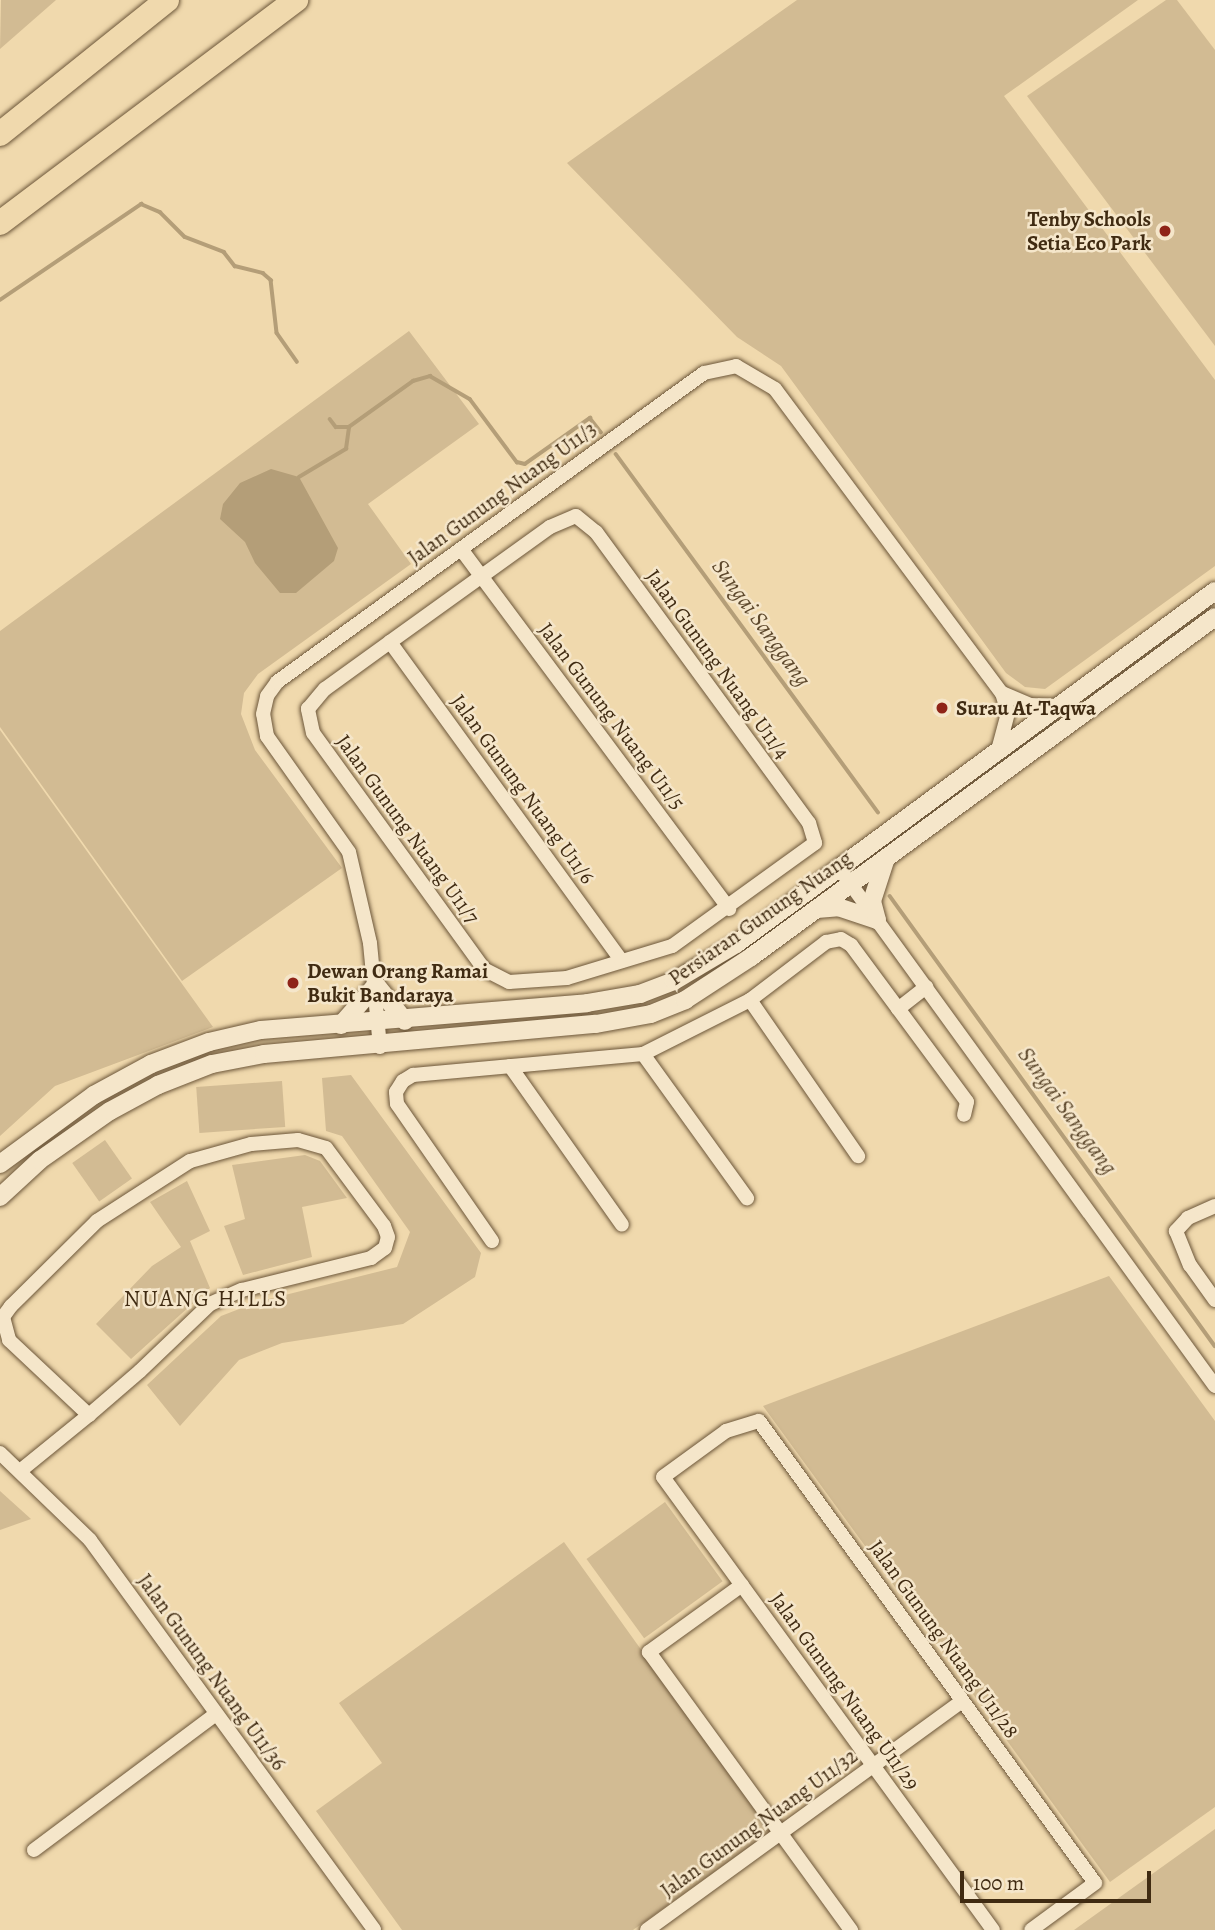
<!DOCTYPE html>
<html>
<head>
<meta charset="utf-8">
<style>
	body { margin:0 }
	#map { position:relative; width:1215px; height:1930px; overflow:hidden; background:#f0d9ad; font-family:Alegreya,serif }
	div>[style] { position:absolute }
	.green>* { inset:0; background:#d2bb93; transform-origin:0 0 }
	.water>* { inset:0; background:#b49e78 }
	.stream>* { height:3.5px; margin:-1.75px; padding:0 1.75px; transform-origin:1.75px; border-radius:1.75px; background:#b49e78 }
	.roads { filter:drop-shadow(0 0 2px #6c5639) drop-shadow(0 0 2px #6c5639) }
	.minor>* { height:14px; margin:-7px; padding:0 7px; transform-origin:7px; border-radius:7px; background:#f5e6ca }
	.tertiary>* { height:18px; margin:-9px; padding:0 9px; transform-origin:9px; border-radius:9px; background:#f5e6ca }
	.motorway>* { height:24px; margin:-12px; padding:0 12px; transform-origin:12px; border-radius:12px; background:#f0d9ad }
	.dots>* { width:19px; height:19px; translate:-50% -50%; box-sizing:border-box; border:4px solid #f5e6ca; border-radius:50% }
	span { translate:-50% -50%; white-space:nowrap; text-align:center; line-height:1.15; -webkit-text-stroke:5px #f5e6ca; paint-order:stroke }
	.poi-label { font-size:21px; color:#402b12; font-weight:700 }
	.right { translate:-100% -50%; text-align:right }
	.left { translate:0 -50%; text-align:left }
	.street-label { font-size:21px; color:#402b12 }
	.water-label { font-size:23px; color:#5d482c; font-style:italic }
	.neighbourhood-label { font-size:23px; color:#402b12; letter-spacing:2px }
	.scale { position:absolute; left:960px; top:1871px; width:191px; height:32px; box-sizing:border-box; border:4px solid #402b12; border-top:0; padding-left:9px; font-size:21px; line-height:24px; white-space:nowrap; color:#402b12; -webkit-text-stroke:5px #f5e6ca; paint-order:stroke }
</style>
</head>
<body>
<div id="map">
	<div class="green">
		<div style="clip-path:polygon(1px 0,56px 0,0 49px)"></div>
		<div style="clip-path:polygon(797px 0,1138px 0,1004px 96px,1215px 380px,1215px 566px,1045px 689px,1025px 687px,1006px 673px,781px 366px,737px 337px,567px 163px)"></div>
		<div style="clip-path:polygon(1166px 0,1177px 0,1215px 50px,1215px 346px,1027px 96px)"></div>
		<div style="clip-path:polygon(409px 331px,479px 424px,368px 504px,411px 564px,258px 674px,244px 693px,241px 714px,255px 750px,342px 868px,182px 981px,0 727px,0 631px)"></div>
		<div style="clip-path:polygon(0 730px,213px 1027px,55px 1086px,0 1136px)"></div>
		<div style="clip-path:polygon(351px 1075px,481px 1253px,475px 1277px,403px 1324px,282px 1343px,239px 1360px,180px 1426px,147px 1385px,221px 1316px,257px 1302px,397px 1267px,410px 1232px,342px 1136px,326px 1131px,322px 1078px)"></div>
		<div style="left:282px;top:1081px;width:46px;height:86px;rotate:86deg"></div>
		<div style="left:105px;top:1140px;width:47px;height:40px;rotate:55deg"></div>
		<div style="clip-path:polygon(305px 1155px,320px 1161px,347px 1198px,302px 1207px,312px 1257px,243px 1275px,224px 1226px,245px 1219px,232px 1165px)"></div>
		<div style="clip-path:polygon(187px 1181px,210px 1231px,190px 1241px,210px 1288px,131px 1359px,96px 1324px,152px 1266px,181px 1247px,150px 1202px)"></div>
		<div style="clip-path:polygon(1109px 1276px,1215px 1421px,1215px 1807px,1110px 1882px,763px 1406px)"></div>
		<div style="clip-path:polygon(0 1491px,31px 1519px,0 1530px)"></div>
		<div style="left:665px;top:1502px;width:98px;height:97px;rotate:54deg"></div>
		<div style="clip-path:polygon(564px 1542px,771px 1831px,633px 1930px,402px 1930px,316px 1811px,382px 1763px,339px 1703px)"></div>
		<div style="clip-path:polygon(1215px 1829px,1215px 1930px,1074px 1930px)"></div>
	</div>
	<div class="water">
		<div style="clip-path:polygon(271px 469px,299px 477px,338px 548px,334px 561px,296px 593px,280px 593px,255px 563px,245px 542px,220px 519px,223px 504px,240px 483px)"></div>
	</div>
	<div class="stream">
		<div style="left:0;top:300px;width:171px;rotate:-34.2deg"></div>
		<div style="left:141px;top:204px;width:21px;rotate:23deg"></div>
		<div style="left:160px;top:212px;width:35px;rotate:45deg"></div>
		<div style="left:185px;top:237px;width:42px;rotate:21deg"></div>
		<div style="left:224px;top:252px;width:18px;rotate:52deg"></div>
		<div style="left:235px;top:266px;width:29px;rotate:14deg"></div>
		<div style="left:263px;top:273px;width:11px;rotate:41deg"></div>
		<div style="left:271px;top:280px;width:53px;rotate:83.5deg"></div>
		<div style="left:277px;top:333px;width:35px;rotate:55deg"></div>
		<div style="left:330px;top:419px;width:10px;rotate:53deg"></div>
		<div style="left:336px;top:427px;width:13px"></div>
		<div style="left:349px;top:427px;width:79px;rotate:-35.7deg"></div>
		<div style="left:413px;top:381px;width:18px;rotate:-16deg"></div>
		<div style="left:430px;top:376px;width:46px;rotate:29.9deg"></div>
		<div style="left:470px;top:399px;width:79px;rotate:53.3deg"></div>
		<div style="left:517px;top:462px;width:8px;rotate:14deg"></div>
		<div style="left:525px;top:464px;width:80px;rotate:-35.3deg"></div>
		<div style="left:590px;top:418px;width:18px;rotate:52deg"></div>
		<div style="left:616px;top:454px;width:444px;rotate:53.8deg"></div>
		<div style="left:299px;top:477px;width:55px;rotate:-30.8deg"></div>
		<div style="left:346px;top:449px;width:22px;rotate:-82deg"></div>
		<div style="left:890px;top:896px;width:555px;rotate:54.16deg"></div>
	</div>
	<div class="roads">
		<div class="minor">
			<div style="left:576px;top:516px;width:26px;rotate:39deg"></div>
			<div style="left:596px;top:532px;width:361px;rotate:53.8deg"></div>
			<div style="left:809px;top:823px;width:21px;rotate:73deg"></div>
			<div style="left:815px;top:843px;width:176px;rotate:144.2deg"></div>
			<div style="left:672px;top:946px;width:110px;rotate:163.1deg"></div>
			<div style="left:567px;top:978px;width:58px;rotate:176.1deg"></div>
			<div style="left:509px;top:982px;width:28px;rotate:-153deg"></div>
			<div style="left:484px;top:969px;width:291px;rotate:-125.9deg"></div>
			<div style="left:313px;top:733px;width:25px;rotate:-102deg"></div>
			<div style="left:308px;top:709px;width:26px;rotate:-50deg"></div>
			<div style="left:325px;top:689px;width:80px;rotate:-35.9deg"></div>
			<div style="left:390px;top:642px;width:197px;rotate:-35.7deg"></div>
			<div style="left:550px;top:527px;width:28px;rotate:-23deg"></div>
			<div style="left:461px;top:549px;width:449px;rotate:53.3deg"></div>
			<div style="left:390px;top:642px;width:394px;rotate:54deg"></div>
			<div style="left:1002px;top:693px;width:30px;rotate:23deg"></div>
			<div style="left:1030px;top:705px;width:29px;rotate:2deg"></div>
			<div style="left:839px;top:868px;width:640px;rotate:54.03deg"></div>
			<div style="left:750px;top:1000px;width:190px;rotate:55.3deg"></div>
			<div style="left:898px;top:1009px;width:36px;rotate:-38deg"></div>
			<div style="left:380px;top:1047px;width:104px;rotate:-95.5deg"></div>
			<div style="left:370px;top:943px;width:93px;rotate:-103deg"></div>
			<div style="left:349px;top:852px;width:142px;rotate:-125.3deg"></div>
			<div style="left:267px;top:736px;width:22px;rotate:-100deg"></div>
			<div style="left:263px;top:714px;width:18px;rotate:-77deg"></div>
			<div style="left:267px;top:696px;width:17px;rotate:-54deg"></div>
			<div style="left:277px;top:682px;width:527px;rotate:-35.89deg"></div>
			<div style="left:704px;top:373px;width:33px;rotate:-12deg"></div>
			<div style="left:736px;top:366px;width:45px;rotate:30.5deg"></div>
			<div style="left:775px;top:389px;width:379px;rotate:53.3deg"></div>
			<div style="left:1002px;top:693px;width:21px;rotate:73deg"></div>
			<div style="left:1008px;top:713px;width:39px;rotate:105deg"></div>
			<div style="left:643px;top:1054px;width:178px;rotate:54.2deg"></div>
			<div style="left:510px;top:1066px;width:194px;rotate:54.8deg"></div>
			<div style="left:1215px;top:1206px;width:30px;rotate:156deg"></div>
			<div style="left:1188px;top:1218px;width:18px;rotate:133deg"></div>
			<div style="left:1176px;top:1231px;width:37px;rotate:68deg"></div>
			<div style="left:1190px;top:1265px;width:43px;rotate:54.5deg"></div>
			<div style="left:492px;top:1241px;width:167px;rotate:-124.7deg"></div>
			<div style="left:397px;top:1104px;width:12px;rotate:-95deg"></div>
			<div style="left:396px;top:1092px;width:13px;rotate:-58deg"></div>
			<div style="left:403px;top:1081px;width:12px;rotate:-31deg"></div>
			<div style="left:413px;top:1075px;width:231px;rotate:-5.2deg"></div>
			<div style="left:643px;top:1054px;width:120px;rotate:-26.8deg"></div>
			<div style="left:750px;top:1000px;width:96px;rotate:-37.3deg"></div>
			<div style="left:826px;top:942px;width:15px;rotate:-11deg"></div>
			<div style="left:841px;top:939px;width:12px;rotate:31deg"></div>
			<div style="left:851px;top:945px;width:195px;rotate:53.5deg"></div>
			<div style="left:967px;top:1102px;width:13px;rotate:103deg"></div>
			<div style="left:0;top:1453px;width:125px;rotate:44deg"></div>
			<div style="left:90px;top:1540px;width:482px;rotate:53.9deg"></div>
			<div style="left:20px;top:1471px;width:89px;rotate:-39.1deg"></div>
			<div style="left:89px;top:1415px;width:67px;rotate:-40.8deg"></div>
			<div style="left:140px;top:1371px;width:97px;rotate:-43.7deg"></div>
			<div style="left:210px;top:1304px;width:35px;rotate:-24deg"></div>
			<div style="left:242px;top:1290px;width:133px;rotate:-13.9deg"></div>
			<div style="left:371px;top:1258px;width:17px;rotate:-36deg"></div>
			<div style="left:385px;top:1248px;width:11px;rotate:-75deg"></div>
			<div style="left:388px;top:1237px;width:12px;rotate:-110deg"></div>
			<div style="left:384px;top:1226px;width:97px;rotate:-126.6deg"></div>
			<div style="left:326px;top:1148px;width:29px;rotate:-164deg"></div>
			<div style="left:298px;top:1140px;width:47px;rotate:175.1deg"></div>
			<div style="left:251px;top:1144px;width:63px;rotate:164.4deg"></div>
			<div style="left:190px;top:1161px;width:111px;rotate:147.2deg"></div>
			<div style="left:97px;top:1221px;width:121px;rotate:135.3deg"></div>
			<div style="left:11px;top:1306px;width:14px;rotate:126deg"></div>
			<div style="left:3px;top:1317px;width:24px;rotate:75deg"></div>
			<div style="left:9px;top:1340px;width:110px;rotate:43.2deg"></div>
			<div style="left:742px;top:1585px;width:115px;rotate:144.2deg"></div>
			<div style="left:649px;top:1652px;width:344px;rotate:54deg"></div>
			<div style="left:34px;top:1850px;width:227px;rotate:-36.8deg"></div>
			<div style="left:647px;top:1930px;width:389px;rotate:-36deg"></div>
			<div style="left:993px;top:1930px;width:560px;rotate:-126.07deg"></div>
			<div style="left:663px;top:1477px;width:78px;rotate:-36.1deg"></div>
			<div style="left:726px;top:1431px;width:34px;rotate:-17deg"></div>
			<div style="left:759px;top:1421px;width:571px;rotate:53.97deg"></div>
			<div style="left:1095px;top:1883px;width:79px;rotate:143.7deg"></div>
		</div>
		<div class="tertiary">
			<div style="left:817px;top:909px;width:21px;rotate:-5deg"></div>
			<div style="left:838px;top:907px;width:41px;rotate:18.4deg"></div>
			<div style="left:877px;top:920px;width:20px;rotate:-105deg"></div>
			<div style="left:872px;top:901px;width:45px;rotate:-72deg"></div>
			<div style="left:341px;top:1025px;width:53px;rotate:-48.8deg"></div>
			<div style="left:376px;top:985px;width:46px;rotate:51.1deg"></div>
			<div style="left:0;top:1164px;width:117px;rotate:-36.3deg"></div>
			<div style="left:94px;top:1095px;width:65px;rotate:-28.5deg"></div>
			<div style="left:151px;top:1064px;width:62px;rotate:-20.8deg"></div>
			<div style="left:209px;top:1042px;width:53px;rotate:-13deg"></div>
			<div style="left:261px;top:1030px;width:327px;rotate:-4.7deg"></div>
			<div style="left:587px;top:1003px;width:54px;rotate:-9.6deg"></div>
			<div style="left:640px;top:994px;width:36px;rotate:-21deg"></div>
			<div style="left:674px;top:981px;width:72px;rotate:-30.8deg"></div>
			<div style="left:736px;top:944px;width:595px;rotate:-36.39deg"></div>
			<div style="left:0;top:1197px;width:54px;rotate:-42.8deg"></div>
			<div style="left:40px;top:1160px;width:85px;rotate:-35deg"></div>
			<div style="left:110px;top:1111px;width:55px;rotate:-28.4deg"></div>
			<div style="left:158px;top:1085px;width:58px;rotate:-21.3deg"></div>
			<div style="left:212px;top:1064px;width:53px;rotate:-10.9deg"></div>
			<div style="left:264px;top:1054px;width:333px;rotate:-5.2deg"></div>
			<div style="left:596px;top:1024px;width:56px;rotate:-10.3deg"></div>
			<div style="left:651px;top:1014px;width:37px;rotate:-22deg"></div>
			<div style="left:685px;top:1000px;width:79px;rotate:-33.1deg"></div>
			<div style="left:751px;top:957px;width:575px;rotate:-36.23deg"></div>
		</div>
		<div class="motorway">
			<div style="left:0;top:134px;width:214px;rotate:-38.7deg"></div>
			<div style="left:0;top:223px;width:371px;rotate:-37deg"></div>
		</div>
	</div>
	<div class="dots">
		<div style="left:1165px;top:231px;background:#8f2418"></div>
		<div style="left:942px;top:708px;background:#8f2418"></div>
		<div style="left:293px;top:983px;background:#8f2418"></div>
	</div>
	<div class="poi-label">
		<span class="right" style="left:1151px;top:231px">Tenby Schools<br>Setia Eco Park</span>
		<span class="left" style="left:956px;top:708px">Surau At-Taqwa</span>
		<span class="left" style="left:307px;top:983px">Dewan Orang Ramai<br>Bukit Bandaraya</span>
	</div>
	<div class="street-label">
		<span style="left:502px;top:493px;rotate:-36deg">Jalan Gunung Nuang U11/3</span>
		<span style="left:718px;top:664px;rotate:54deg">Jalan Gunung Nuang U11/4</span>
		<span style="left:612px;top:716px;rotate:53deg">Jalan Gunung Nuang U11/5</span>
		<span style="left:523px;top:789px;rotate:54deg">Jalan Gunung Nuang U11/6</span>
		<span style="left:408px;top:829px;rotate:54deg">Jalan Gunung Nuang U11/7</span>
		<span style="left:760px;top:918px;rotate:-35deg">Persiaran Gunung Nuang</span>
		<span style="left:944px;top:1639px;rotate:54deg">Jalan Gunung Nuang U11/28</span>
		<span style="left:212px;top:1672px;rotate:54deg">Jalan Gunung Nuang U11/36</span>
		<span style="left:845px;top:1691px;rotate:54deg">Jalan Gunung Nuang U11/29</span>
		<span style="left:759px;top:1823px;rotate:-36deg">Jalan Gunung Nuang U11/32</span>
	</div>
	<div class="water-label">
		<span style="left:761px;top:623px;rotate:54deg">Sungai Sanggang</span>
		<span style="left:1067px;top:1111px;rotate:54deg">Sungai Sanggang</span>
	</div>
	<div class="neighbourhood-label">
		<span style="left:206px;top:1299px">NUANG HILLS</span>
	</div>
	<div class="scale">100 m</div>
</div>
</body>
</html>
